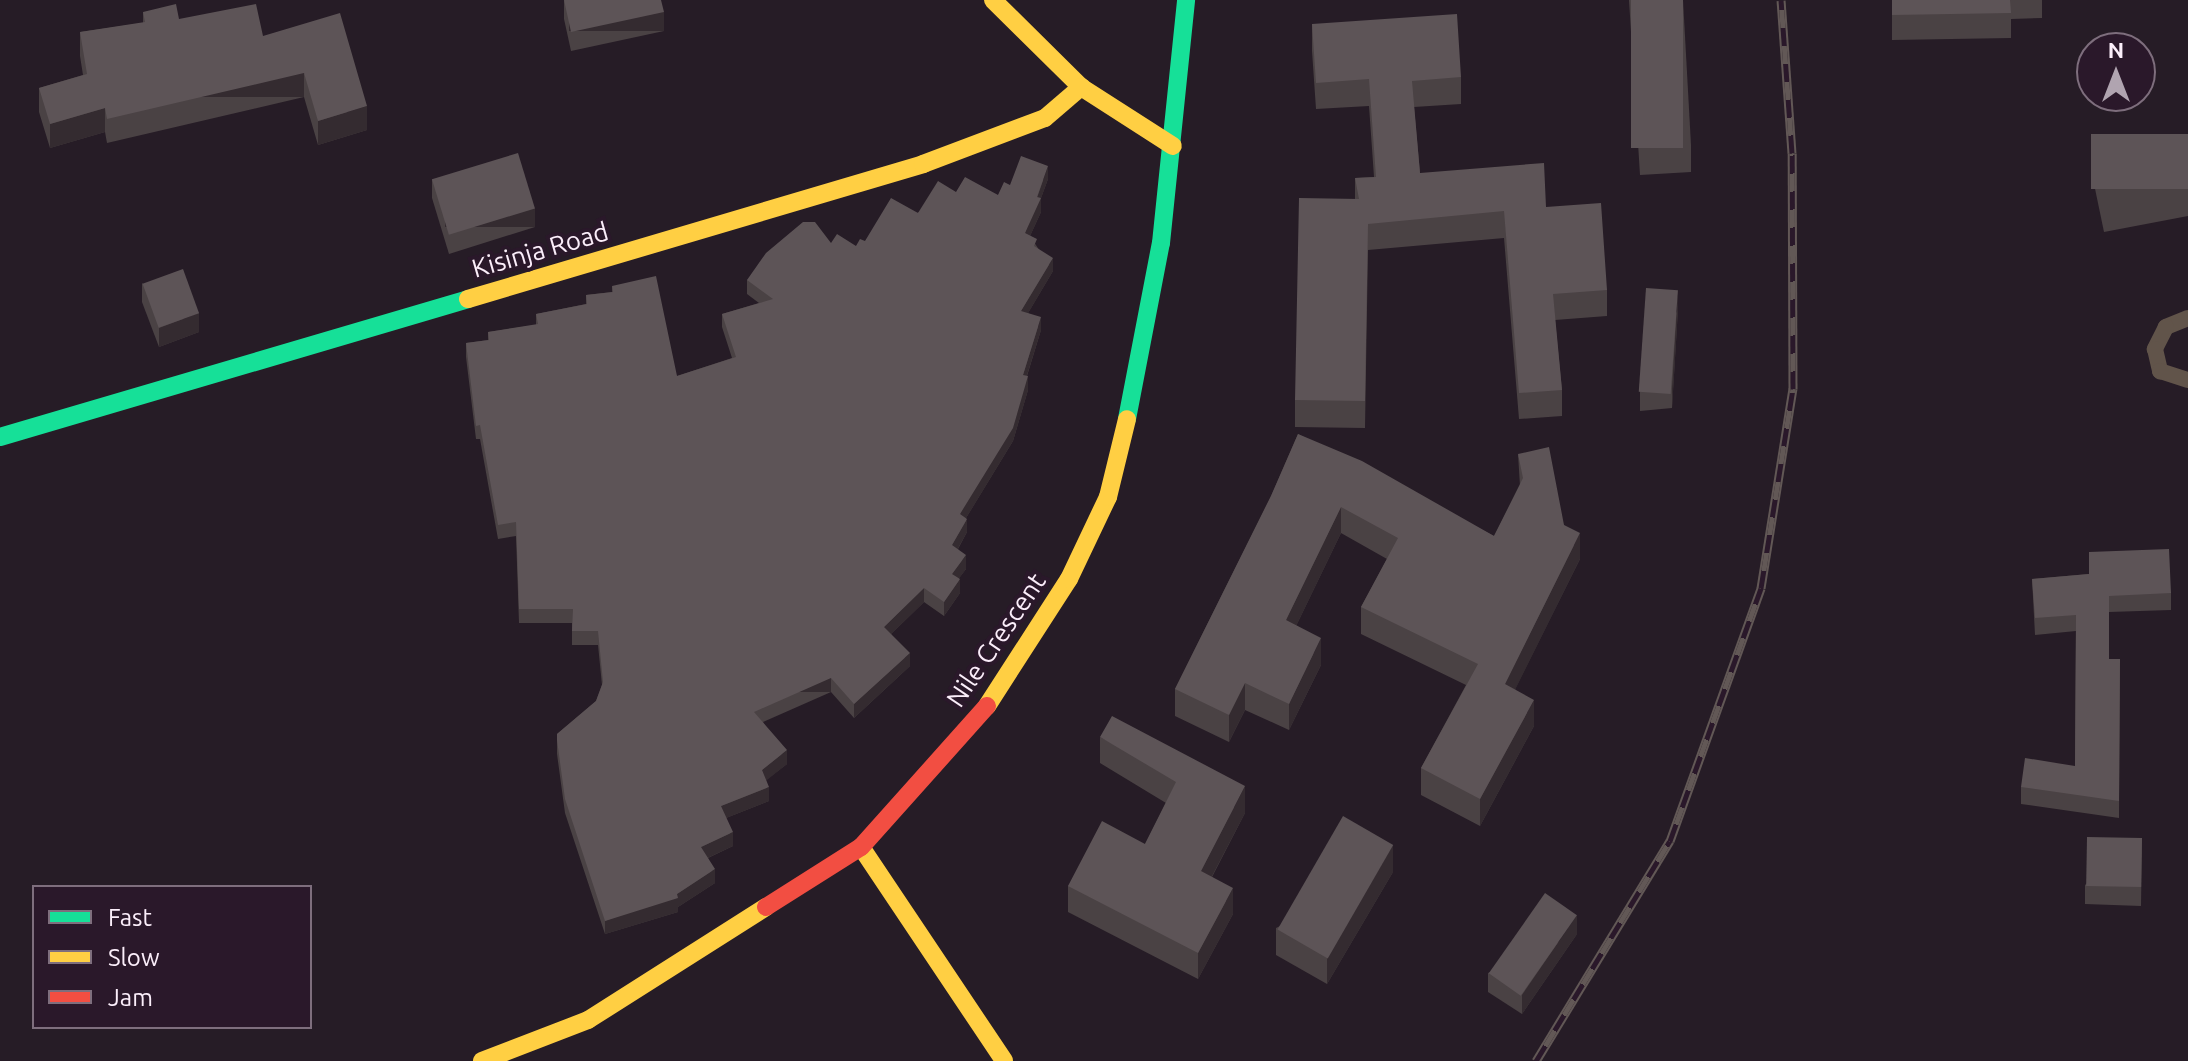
<!DOCTYPE html>
<html>
<head>
<meta charset="utf-8">
<style>
	body { margin:0 }
	#map { position:relative; width:2188px; height:1061px; overflow:hidden; background:#261c26; font-family:Ubuntu,sans-serif }
	div>[style] { position:absolute }
	.lane>* { height:16px; margin:-8px; padding:0 8px; transform-origin:8px; border-radius:8px; background:#61544a }
	.fast>* { height:18px; margin:-9px; padding:0 9px; transform-origin:9px; border-radius:9px; background:#16e098 }
	.slow>* { height:18px; margin:-9px; padding:0 9px; transform-origin:9px; border-radius:9px; background:#ffcf43 }
	.jam>* { height:18px; margin:-9px; padding:0 9px; transform-origin:9px; border-radius:9px; background:#f24e42 }
	.rail>* { height:9px; margin-top:-4.5px; transform-origin:0; background:repeating-linear-gradient(90deg,#2a182a 0 18px,#625856 0 36px); box-sizing:border-box; border-block:2px solid #625856 }
	.wall>* { inset:0; background:#4a4244 }
	.shaded-wall>* { inset:0; background:#342b30; transform-origin:0 0 }
	.building>* { inset:0; background:#5d5457; transform-origin:0 0 }
	span { translate:-50% -50%; white-space:nowrap; text-align:center; line-height:1.15; -webkit-text-stroke:8px #2a182a; paint-order:stroke }
	.street-label { font-size:26px; color:#fbeefa }
	.legend { position:absolute; left:32px; top:885px; width:280px; height:144px; box-sizing:border-box; background:#2a182a; border:2px solid #7e6e7d; margin:0; padding:10px 14px; list-style:none; font-size:24px; color:#fbeefa }
	.legend li { display:flex; align-items:center; gap:16px; height:40px }
	.legend b { width:40px; border:2px solid #7e6e7d }
	.north { position:absolute; left:2076px; top:32px; width:80px; height:80px; box-sizing:border-box; background:#2a182a; border:2px solid #7e6e7d; border-radius:50%; rotate:0deg; font-size:22px; font-weight:700; line-height:32px; text-align:center; color:#fbeefa }
	.north::after { content:''; display:block; margin:auto; width:28px; height:36px; background:#b0a4b0; clip-path:polygon(50% 0,100% 100%,50% 72%,0 100%) }
</style>
</head>
<body>
<div id="map">
	<div class="lane">
		<div style="left:2188px;top:318px;width:24px;rotate:158deg"></div>
		<div style="left:2166px;top:327px;width:25px;rotate:117deg"></div>
		<div style="left:2155px;top:349px;width:23px;rotate:77deg"></div>
		<div style="left:2160px;top:371px;width:29px;rotate:18deg"></div>
	</div>
	<div class="fast">
		<div style="left:1127px;top:419px;width:179px;rotate:-79.1deg"></div>
		<div style="left:1161px;top:243px;width:244px;rotate:-84.1deg"></div>
		<div style="left:0;top:437px;width:488px;rotate:-16.4deg"></div>
	</div>
	<div class="slow">
		<div style="left:993px;top:0;width:124px;rotate:44.7deg"></div>
		<div style="left:1081px;top:87px;width:109px;rotate:32.7deg"></div>
		<div style="left:468px;top:299px;width:475px;rotate:-16.5deg"></div>
		<div style="left:923px;top:164px;width:130px;rotate:-20.7deg"></div>
		<div style="left:1045px;top:118px;width:48px;rotate:-40.7deg"></div>
		<div style="left:987px;top:706px;width:151px;rotate:-57.2deg"></div>
		<div style="left:1069px;top:579px;width:91px;rotate:-64.6deg"></div>
		<div style="left:1108px;top:497px;width:80px;rotate:-76.3deg"></div>
		<div style="left:861px;top:847px;width:257px;rotate:56.2deg"></div>
		<div style="left:482px;top:1061px;width:114px;rotate:-21.1deg"></div>
		<div style="left:588px;top:1020px;width:211px;rotate:-32.4deg"></div>
	</div>
	<div class="jam">
		<div style="left:766px;top:907px;width:112px;rotate:-32.3deg"></div>
		<div style="left:861px;top:847px;width:189px;rotate:-48.2deg"></div>
	</div>
	<div class="rail">
		<div style="left:1536px;top:1061px;width:258px;rotate:-58.7deg"></div>
		<div style="left:1670px;top:841px;width:269px;rotate:-70.2deg"></div>
		<div style="left:1761px;top:588px;width:202px;rotate:-80.9deg"></div>
		<div style="left:1793px;top:389px;width:236px;rotate:-90.2deg"></div>
		<div style="left:1792px;top:153px;width:153px;rotate:-94.1deg"></div>
	</div>
	<div class="wall">
		<div style="clip-path:polygon(564px 0,664px 31px,571px 51px,564px 19px)"></div>
		<div style="clip-path:polygon(1629px 0,1683px 0,1691px 145px,1691px 172px,1640px 175px)"></div>
		<div style="clip-path:polygon(1892px 0,2042px 0,2042px 18px,2011px 19px,2011px 38px,1892px 40px)"></div>
		<div style="clip-path:polygon(143px 12px,263px 36px,367px 130px,318px 145px,304px 97px,107px 143px,105px 132px,50px 148px,39px 112px,39px 88px,83px 75px,80px 56px,80px 32px,143px 23px)"></div>
		<div style="clip-path:polygon(1312px 24px,1461px 77px,1461px 104px,1414px 107px,1420px 173px,1546px 207px,1607px 290px,1607px 316px,1555px 320px,1562px 390px,1562px 416px,1519px 419px,1504px 238px,1368px 250px,1365px 428px,1295px 427px,1295px 400px,1355px 199px,1355px 178px,1374px 177px,1369px 106px,1316px 109px,1312px 51px)"></div>
		<div style="clip-path:polygon(2188px 134px,2188px 216px,2104px 232px,2093px 179px,2093px 151px)"></div>
		<div style="clip-path:polygon(432px 179px,535px 227px,449px 254px,432px 198px)"></div>
		<div style="clip-path:polygon(1048px 179px,1041px 198px,1041px 212px,1030px 236px,1053px 271px,1028px 313px,1041px 330px,1027px 376px,1028px 390px,1013px 441px,966px 518px,967px 532px,958px 549px,966px 569px,959px 578px,960px 593px,944px 616px,924px 602px,891px 634px,910px 666px,854px 718px,831px 692px,763px 722px,787px 764px,766px 780px,769px 801px,726px 818px,733px 846px,708px 858px,715px 883px,678px 907px,678px 912px,605px 934px,565px 813px,557px 754px,557px 734px,596px 701px,602px 685px,598px 645px,572px 645px,572px 623px,519px 623px,516px 536px,498px 539px,480px 439px,476px 439px,466px 357px,466px 343px,488px 340px,488px 332px,536px 325px,536px 314px,586px 304px,586px 295px,612px 292px,612px 286px,677px 376px,732px 358px,722px 327px,722px 314px,759px 303px,747px 294px,747px 280px,831px 243px,856px 246px,956px 192px,998px 195px,1010px 185px)"></div>
		<div style="clip-path:polygon(142px 283px,199px 332px,159px 347px,142px 302px)"></div>
		<div style="clip-path:polygon(1678px 309px,1672px 408px,1640px 411px,1640px 392px)"></div>
		<div style="clip-path:polygon(1298px 434px,1494px 536px,1520px 486px,1518px 454px,1564px 525px,1580px 559px,1515px 689px,1534px 726px,1480px 826px,1421px 795px,1421px 768px,1466px 685px,1361px 634px,1361px 607px,1387px 559px,1341px 533px,1296px 626px,1321px 665px,1289px 730px,1245px 710px,1229px 742px,1175px 716px,1175px 689px,1271px 496px)"></div>
		<div style="clip-path:polygon(2089px 552px,2171px 593px,2171px 610px,2109px 612px,2109px 659px,2120px 659px,2119px 818px,2021px 804px,2021px 787px,2075px 766px,2076px 631px,2035px 635px,2032px 579px,2089px 574px)"></div>
		<div style="clip-path:polygon(1100px 737px,1245px 813px,1212px 877px,1233px 914px,1198px 979px,1068px 912px,1068px 886px,1145px 844px,1166px 803px,1100px 763px)"></div>
		<div style="clip-path:polygon(2142px 838px,2141px 906px,2085px 904px,2085px 885px)"></div>
		<div style="clip-path:polygon(1393px 872px,1327px 984px,1276px 955px,1276px 928px)"></div>
		<div style="clip-path:polygon(1577px 934px,1522px 1014px,1488px 992px,1488px 973px)"></div>
	</div>
	<div class="shaded-wall">
		<div style="left:664px;top:12px;width:19px;height:95px;rotate:90deg"></div>
		<div style="left:304px;top:73px;width:24px;height:202px;rotate:90deg"></div>
		<div style="clip-path:polygon(367px 106px,367px 130px,318px 145px,318px 121px)"></div>
		<div style="clip-path:polygon(105px 108px,105px 132px,50px 148px,50px 124px)"></div>
		<div style="clip-path:polygon(1048px 166px,1048px 179px,1041px 198px,1041px 212px,1025px 247px,1025px 233px)"></div>
		<div style="left:535px;top:208px;width:19px;height:90px;rotate:90deg"></div>
		<div style="clip-path:polygon(1053px 258px,1053px 271px,1021px 325px,1021px 311px)"></div>
		<div style="clip-path:polygon(1678px 290px,1678px 309px,1672px 408px,1672px 389px)"></div>
		<div style="clip-path:polygon(199px 313px,199px 332px,159px 347px,159px 328px)"></div>
		<div style="clip-path:polygon(1041px 317px,1041px 330px,1023px 388px,1023px 375px)"></div>
		<div style="clip-path:polygon(1028px 376px,1028px 390px,1013px 441px,960px 528px,960px 514px)"></div>
		<div style="clip-path:polygon(1341px 507px,1341px 533px,1286px 647px,1286px 620px)"></div>
		<div style="clip-path:polygon(967px 519px,967px 532px,952px 559px,952px 545px)"></div>
		<div style="clip-path:polygon(1580px 533px,1580px 559px,1505px 710px,1505px 684px)"></div>
		<div style="clip-path:polygon(966px 555px,966px 569px,952px 588px,952px 574px)"></div>
		<div style="clip-path:polygon(960px 579px,960px 593px,944px 616px,944px 602px)"></div>
		<div style="clip-path:polygon(924px 588px,924px 602px,884px 641px,884px 627px)"></div>
		<div style="clip-path:polygon(1321px 638px,1321px 665px,1289px 730px,1289px 704px)"></div>
		<div style="clip-path:polygon(910px 653px,910px 666px,854px 718px,854px 704px)"></div>
		<div style="left:831px;top:678px;width:14px;height:84px;rotate:90deg"></div>
		<div style="clip-path:polygon(1245px 683px,1245px 710px,1229px 742px,1229px 715px)"></div>
		<div style="clip-path:polygon(1534px 700px,1534px 726px,1480px 826px,1480px 799px)"></div>
		<div style="clip-path:polygon(787px 750px,787px 764px,762px 784px,762px 770px)"></div>
		<div style="clip-path:polygon(1245px 786px,1245px 813px,1201px 897px,1201px 871px)"></div>
		<div style="clip-path:polygon(769px 787px,769px 801px,721px 820px,721px 806px)"></div>
		<div style="clip-path:polygon(733px 832px,733px 846px,701px 861px,701px 847px)"></div>
		<div style="clip-path:polygon(1393px 845px,1393px 872px,1327px 984px,1327px 957px)"></div>
		<div style="clip-path:polygon(715px 869px,715px 883px,678px 907px,678px 912px,605px 934px,605px 921px,677px 894px)"></div>
		<div style="clip-path:polygon(1233px 888px,1233px 914px,1198px 979px,1198px 953px)"></div>
		<div style="clip-path:polygon(1577px 915px,1577px 934px,1522px 1014px,1522px 995px)"></div>
	</div>
	<div class="building">
		<div style="clip-path:polygon(564px 0,661px 0,664px 12px,571px 32px)"></div>
		<div style="left:1631px;top:0;width:52px;height:148px"></div>
		<div style="clip-path:polygon(1892px 0,2010px 0,2011px 13px,1892px 15px)"></div>
		<div style="clip-path:polygon(176px 4px,179px 19px,256px 4px,263px 36px,340px 13px,367px 106px,318px 121px,304px 73px,107px 119px,105px 108px,50px 124px,39px 88px,87px 74px,80px 32px,145px 22px,143px 12px)"></div>
		<div style="clip-path:polygon(1457px 14px,1461px 77px,1412px 81px,1420px 173px,1544px 163px,1546px 207px,1601px 203px,1607px 290px,1553px 294px,1562px 390px,1519px 393px,1504px 211px,1368px 224px,1365px 401px,1295px 400px,1299px 198px,1359px 199px,1355px 178px,1376px 177px,1369px 79px,1316px 83px,1312px 24px)"></div>
		<div style="left:2188px;top:134px;width:55px;height:97px;rotate:90deg"></div>
		<div style="left:518px;top:153px;width:58px;height:90px;rotate:73deg"></div>
		<div style="clip-path:polygon(1021px 156px,1048px 166px,1037px 197px,1041px 198px,1025px 233px,1037px 239px,1034px 246px,1053px 258px,1021px 311px,1041px 317px,1023px 375px,1028px 376px,1013px 428px,960px 514px,967px 519px,952px 545px,966px 555px,952px 574px,960px 579px,944px 602px,924px 588px,884px 627px,910px 653px,854px 704px,831px 678px,754px 712px,787px 750px,762px 770px,769px 787px,721px 806px,733px 832px,701px 847px,715px 869px,677px 894px,678px 898px,605px 921px,565px 799px,557px 740px,557px 734px,596px 701px,603px 682px,598px 631px,572px 631px,573px 609px,519px 609px,516px 522px,498px 525px,480px 425px,476px 426px,466px 343px,489px 340px,488px 332px,538px 324px,536px 314px,587px 304px,586px 295px,613px 292px,612px 286px,656px 276px,677px 376px,736px 357px,722px 314px,773px 299px,747px 280px,766px 253px,803px 222px,815px 222px,831px 243px,837px 234px,856px 246px,860px 239px,865px 241px,891px 198px,918px 213px,938px 181px,956px 192px,965px 177px,998px 195px,1004px 182px,1010px 185px)"></div>
		<div style="left:183px;top:269px;width:47px;height:43px;rotate:70deg"></div>
		<div style="left:1646px;top:288px;width:32px;height:104px;rotate:4deg"></div>
		<div style="clip-path:polygon(1298px 434px,1362px 461px,1494px 536px,1523px 478px,1518px 454px,1549px 447px,1564px 525px,1580px 533px,1505px 684px,1534px 700px,1480px 799px,1421px 768px,1478px 664px,1361px 607px,1398px 538px,1341px 507px,1286px 620px,1321px 638px,1289px 704px,1245px 683px,1229px 715px,1175px 689px,1271px 496px)"></div>
		<div style="clip-path:polygon(2169px 549px,2171px 593px,2109px 596px,2109px 659px,2120px 659px,2119px 801px,2021px 787px,2025px 758px,2075px 766px,2076px 615px,2035px 618px,2032px 579px,2089px 574px,2089px 552px)"></div>
		<div style="clip-path:polygon(1112px 716px,1245px 786px,1201px 871px,1233px 888px,1198px 953px,1068px 886px,1102px 821px,1145px 844px,1176px 782px,1100px 737px)"></div>
		<div style="left:1343px;top:816px;width:58px;height:131px;rotate:30deg"></div>
		<div style="left:2142px;top:838px;width:49px;height:55px;rotate:91deg"></div>
		<div style="left:1545px;top:893px;width:39px;height:98px;rotate:35deg"></div>
	</div>
	<div class="street-label">
		<span style="left:540px;top:250px;rotate:-16deg">Kisinja Road</span>
		<span style="left:996px;top:640px;rotate:-56deg">Nile Crescent</span>
	</div>
	<ul class="legend">
	<li><b style="height:10px;background:#16e098"></b>Fast</li>
	<li><b style="height:10px;background:#ffcf43"></b>Slow</li>
	<li><b style="height:10px;background:#f24e42"></b>Jam</li>
	</ul>
	<div class="north">N</div>
</div>
</body>
</html>
